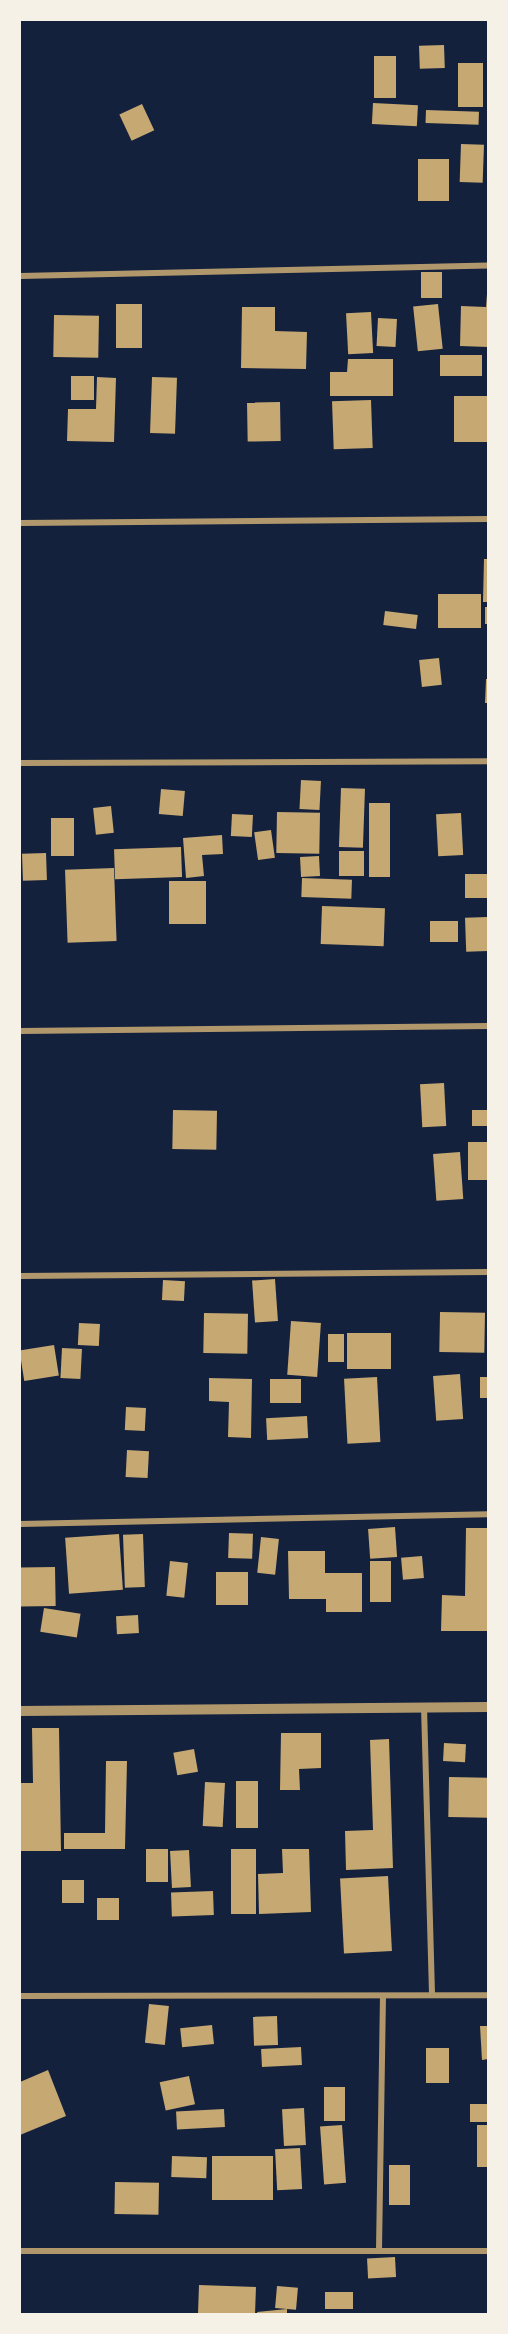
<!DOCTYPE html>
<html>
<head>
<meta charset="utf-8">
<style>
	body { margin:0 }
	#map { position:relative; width:508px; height:2334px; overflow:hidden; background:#14213d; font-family:Signika,sans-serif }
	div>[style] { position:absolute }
	.building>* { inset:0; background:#c6a872; transform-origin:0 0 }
	.minor>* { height:6px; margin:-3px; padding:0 3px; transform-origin:3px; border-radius:3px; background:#b1986c }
	.tertiary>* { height:10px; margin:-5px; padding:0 5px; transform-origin:5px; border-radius:5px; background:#b1986c }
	span { translate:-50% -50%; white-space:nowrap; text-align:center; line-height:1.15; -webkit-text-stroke:6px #f6f1e7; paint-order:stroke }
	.frame { position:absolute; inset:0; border:21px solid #f6f1e7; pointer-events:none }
</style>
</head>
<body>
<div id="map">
	<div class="building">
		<div style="left:444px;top:45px;width:23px;height:25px;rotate:88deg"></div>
		<div style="left:374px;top:56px;width:22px;height:42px"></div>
		<div style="left:458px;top:63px;width:25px;height:44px"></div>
		<div style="left:373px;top:103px;width:45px;height:21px;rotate:3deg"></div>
		<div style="left:142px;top:104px;width:29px;height:25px;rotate:65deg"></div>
		<div style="left:426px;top:110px;width:53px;height:13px;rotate:2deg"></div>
		<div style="left:461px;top:144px;width:23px;height:38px;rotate:2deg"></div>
		<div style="left:418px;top:159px;width:31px;height:42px"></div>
		<div style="left:421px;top:272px;width:21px;height:26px"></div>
		<div style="clip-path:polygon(488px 281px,488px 347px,460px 346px,461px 306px,486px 307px)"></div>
		<div style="left:142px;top:304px;width:44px;height:26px;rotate:90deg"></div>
		<div style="left:438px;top:304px;width:45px;height:25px;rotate:84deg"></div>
		<div style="clip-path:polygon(242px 307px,275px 307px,275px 331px,307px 332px,306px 369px,241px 368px)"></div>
		<div style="left:371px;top:312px;width:41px;height:25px;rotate:87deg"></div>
		<div style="left:54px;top:315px;width:45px;height:42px;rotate:1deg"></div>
		<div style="left:378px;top:318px;width:19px;height:28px;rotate:3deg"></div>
		<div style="left:440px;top:355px;width:42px;height:21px"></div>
		<div style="clip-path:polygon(348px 359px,393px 359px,393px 396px,330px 396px,330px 372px,347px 372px)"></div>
		<div style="left:71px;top:376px;width:23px;height:24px"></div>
		<div style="clip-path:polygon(97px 377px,116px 378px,114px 442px,67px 441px,68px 409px,96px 409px)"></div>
		<div style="left:152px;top:377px;width:25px;height:56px;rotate:2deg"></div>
		<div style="left:454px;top:396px;width:34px;height:46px"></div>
		<div style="left:371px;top:400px;width:48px;height:39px;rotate:88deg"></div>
		<div style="left:280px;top:402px;width:39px;height:33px;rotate:89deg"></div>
		<div style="clip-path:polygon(484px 559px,488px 559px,488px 602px,483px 602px)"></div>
		<div style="left:438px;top:594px;width:43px;height:34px"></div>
		<div style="left:485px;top:607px;width:3px;height:17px"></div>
		<div style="left:385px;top:611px;width:33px;height:14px;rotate:7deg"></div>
		<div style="left:439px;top:658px;width:27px;height:20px;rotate:84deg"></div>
		<div style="clip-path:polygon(486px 679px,488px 679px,488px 703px,485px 703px)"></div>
		<div style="left:301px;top:780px;width:20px;height:29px;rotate:3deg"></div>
		<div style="left:341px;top:788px;width:24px;height:59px;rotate:2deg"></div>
		<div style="left:161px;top:789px;width:24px;height:25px;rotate:5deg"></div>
		<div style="left:369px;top:803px;width:21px;height:74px"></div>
		<div style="left:111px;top:806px;width:27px;height:18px;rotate:84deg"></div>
		<div style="left:277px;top:812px;width:43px;height:41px;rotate:1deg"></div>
		<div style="left:461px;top:813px;width:42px;height:25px;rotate:87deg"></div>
		<div style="left:232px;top:814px;width:21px;height:22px;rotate:3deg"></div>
		<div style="left:51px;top:818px;width:23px;height:38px"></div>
		<div style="left:271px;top:830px;width:28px;height:17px;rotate:82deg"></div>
		<div style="clip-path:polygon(222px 835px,223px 854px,202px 855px,204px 876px,186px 878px,183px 838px)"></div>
		<div style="left:181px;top:847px;width:30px;height:67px;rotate:88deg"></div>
		<div style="left:339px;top:851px;width:25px;height:25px"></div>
		<div style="left:46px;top:853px;width:27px;height:24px;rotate:88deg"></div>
		<div style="left:319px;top:856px;width:20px;height:19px;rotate:87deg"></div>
		<div style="left:114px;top:868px;width:73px;height:49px;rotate:88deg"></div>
		<div style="left:465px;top:874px;width:23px;height:24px"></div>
		<div style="left:302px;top:878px;width:50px;height:19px;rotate:2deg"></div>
		<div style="left:169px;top:881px;width:37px;height:43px"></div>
		<div style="left:322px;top:906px;width:63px;height:38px;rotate:2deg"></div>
		<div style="left:487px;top:917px;width:34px;height:22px;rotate:88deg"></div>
		<div style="left:430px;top:921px;width:28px;height:21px"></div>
		<div style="left:444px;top:1083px;width:43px;height:24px;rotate:87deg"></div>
		<div style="left:173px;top:1110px;width:44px;height:39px;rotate:1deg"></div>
		<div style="left:488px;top:1110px;width:16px;height:16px;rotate:90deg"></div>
		<div style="left:488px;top:1142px;width:38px;height:20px;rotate:90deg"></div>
		<div style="left:460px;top:1152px;width:47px;height:27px;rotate:86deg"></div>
		<div style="left:275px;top:1279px;width:42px;height:23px;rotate:86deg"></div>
		<div style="left:163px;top:1280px;width:22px;height:20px;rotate:3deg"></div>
		<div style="left:440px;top:1312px;width:45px;height:40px;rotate:1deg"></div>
		<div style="left:204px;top:1313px;width:44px;height:40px;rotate:1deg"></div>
		<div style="left:291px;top:1321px;width:30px;height:54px;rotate:4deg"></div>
		<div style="left:79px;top:1323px;width:21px;height:22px;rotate:3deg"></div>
		<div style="left:347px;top:1333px;width:44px;height:36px"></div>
		<div style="left:328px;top:1334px;width:16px;height:28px"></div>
		<div style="left:54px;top:1345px;width:31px;height:35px;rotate:81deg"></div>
		<div style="left:62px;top:1348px;width:20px;height:30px;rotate:3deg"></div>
		<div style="left:460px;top:1374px;width:45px;height:27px;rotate:86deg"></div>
		<div style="left:377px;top:1377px;width:65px;height:33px;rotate:87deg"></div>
		<div style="left:480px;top:1377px;width:8px;height:21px"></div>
		<div style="clip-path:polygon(209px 1378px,252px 1379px,251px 1438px,228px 1437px,229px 1402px,209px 1401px)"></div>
		<div style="left:270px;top:1379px;width:31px;height:24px"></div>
		<div style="left:126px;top:1407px;width:20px;height:23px;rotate:3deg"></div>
		<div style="left:307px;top:1416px;width:22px;height:41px;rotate:87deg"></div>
		<div style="left:127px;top:1450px;width:22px;height:27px;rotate:3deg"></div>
		<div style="left:395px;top:1527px;width:30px;height:27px;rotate:86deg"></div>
		<div style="clip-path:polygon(466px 1528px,488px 1528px,488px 1631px,441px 1631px,442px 1595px,465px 1596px)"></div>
		<div style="left:229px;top:1533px;width:24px;height:25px;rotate:2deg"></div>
		<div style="left:119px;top:1534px;width:56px;height:54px;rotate:86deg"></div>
		<div style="left:143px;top:1534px;width:53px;height:20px;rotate:88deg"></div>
		<div style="left:261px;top:1537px;width:18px;height:36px;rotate:6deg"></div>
		<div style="clip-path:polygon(288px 1551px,325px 1551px,325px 1573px,362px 1573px,362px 1612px,326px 1612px,326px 1599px,289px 1599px)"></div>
		<div style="left:422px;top:1556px;width:22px;height:21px;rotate:85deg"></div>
		<div style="left:170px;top:1561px;width:18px;height:35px;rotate:6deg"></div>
		<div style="left:370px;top:1561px;width:21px;height:41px"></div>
		<div style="left:55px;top:1567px;width:39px;height:35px;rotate:89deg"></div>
		<div style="left:216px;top:1572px;width:32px;height:33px"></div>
		<div style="left:44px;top:1608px;width:37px;height:24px;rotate:9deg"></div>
		<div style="left:138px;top:1615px;width:18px;height:22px;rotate:87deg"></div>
		<div style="clip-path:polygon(32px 1728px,59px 1728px,61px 1851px,20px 1851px,20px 1783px,33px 1783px)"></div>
		<div style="clip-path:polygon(281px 1733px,321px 1733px,321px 1768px,299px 1769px,300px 1790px,280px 1790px)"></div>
		<div style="clip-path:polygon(389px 1739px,393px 1868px,346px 1870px,345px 1831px,373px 1830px,370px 1740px)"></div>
		<div style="left:444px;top:1743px;width:22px;height:18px;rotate:3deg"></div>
		<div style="left:194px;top:1749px;width:23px;height:21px;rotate:80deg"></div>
		<div style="clip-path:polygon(106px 1761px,127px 1761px,125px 1849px,64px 1849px,64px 1833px,105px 1833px)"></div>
		<div style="left:449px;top:1777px;width:39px;height:40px;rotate:1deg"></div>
		<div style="left:236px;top:1781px;width:22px;height:47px"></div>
		<div style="left:205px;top:1782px;width:20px;height:44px;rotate:3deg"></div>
		<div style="left:146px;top:1849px;width:22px;height:33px"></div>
		<div style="left:231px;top:1849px;width:25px;height:65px"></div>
		<div style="clip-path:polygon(282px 1849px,309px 1849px,311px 1912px,259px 1914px,258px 1874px,283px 1873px)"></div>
		<div style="left:189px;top:1850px;width:37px;height:19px;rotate:87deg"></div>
		<div style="left:388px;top:1876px;width:75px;height:48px;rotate:87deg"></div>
		<div style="left:62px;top:1880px;width:22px;height:23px"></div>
		<div style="left:213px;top:1891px;width:24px;height:42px;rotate:88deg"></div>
		<div style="left:97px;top:1898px;width:22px;height:22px"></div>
		<div style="left:149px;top:2004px;width:20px;height:39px;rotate:6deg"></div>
		<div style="left:277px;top:2016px;width:29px;height:24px;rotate:88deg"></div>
		<div style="left:212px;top:2025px;width:19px;height:32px;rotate:84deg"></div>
		<div style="clip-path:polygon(480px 2026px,488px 2026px,488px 2059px,482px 2060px)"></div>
		<div style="left:301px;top:2047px;width:18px;height:40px;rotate:87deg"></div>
		<div style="left:426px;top:2048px;width:23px;height:35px"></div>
		<div style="clip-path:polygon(48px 2070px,66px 2116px,20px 2135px,20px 2082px)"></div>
		<div style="left:189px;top:2076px;width:29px;height:30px;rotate:78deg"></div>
		<div style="left:324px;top:2087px;width:21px;height:34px"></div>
		<div style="left:488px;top:2104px;width:18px;height:18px;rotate:90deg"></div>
		<div style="left:304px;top:2108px;width:37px;height:22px;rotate:87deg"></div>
		<div style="left:224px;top:2109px;width:18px;height:48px;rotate:87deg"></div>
		<div style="left:342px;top:2125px;width:58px;height:22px;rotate:86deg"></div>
		<div style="left:477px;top:2125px;width:11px;height:42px"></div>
		<div style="left:300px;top:2148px;width:41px;height:25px;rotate:87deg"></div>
		<div style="left:172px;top:2156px;width:35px;height:21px;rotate:2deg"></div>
		<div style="left:212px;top:2156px;width:61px;height:44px"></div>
		<div style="left:389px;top:2165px;width:21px;height:40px"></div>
		<div style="left:115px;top:2182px;width:44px;height:32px;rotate:1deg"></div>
		<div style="left:395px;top:2257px;width:20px;height:28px;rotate:87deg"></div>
		<div style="left:199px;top:2285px;width:57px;height:29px;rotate:2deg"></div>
		<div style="left:277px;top:2286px;width:21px;height:22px;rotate:5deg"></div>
		<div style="left:325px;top:2292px;width:28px;height:17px"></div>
		<div style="clip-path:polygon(287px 2309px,287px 2314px,258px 2314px,257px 2312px)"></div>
	</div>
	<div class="minor">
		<div style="left:20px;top:276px;width:468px;rotate:-1.3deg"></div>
		<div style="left:20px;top:523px;width:468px;rotate:-0.5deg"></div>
		<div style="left:20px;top:763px;width:468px;rotate:-0.2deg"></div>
		<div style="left:20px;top:1031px;width:468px;rotate:-0.6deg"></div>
		<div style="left:20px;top:1276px;width:468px;rotate:-0.5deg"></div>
		<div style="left:20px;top:1524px;width:468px;rotate:-1.2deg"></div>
		<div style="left:424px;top:1707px;width:288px;rotate:88.4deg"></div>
		<div style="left:20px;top:1996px;width:468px;rotate:-0.1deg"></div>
		<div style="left:379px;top:2250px;width:254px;rotate:-89.1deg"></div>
		<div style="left:20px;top:2251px;width:468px"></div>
	</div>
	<div class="tertiary">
		<div style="left:20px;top:1711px;width:468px;rotate:-0.5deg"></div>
	</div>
	<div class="frame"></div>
</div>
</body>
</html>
